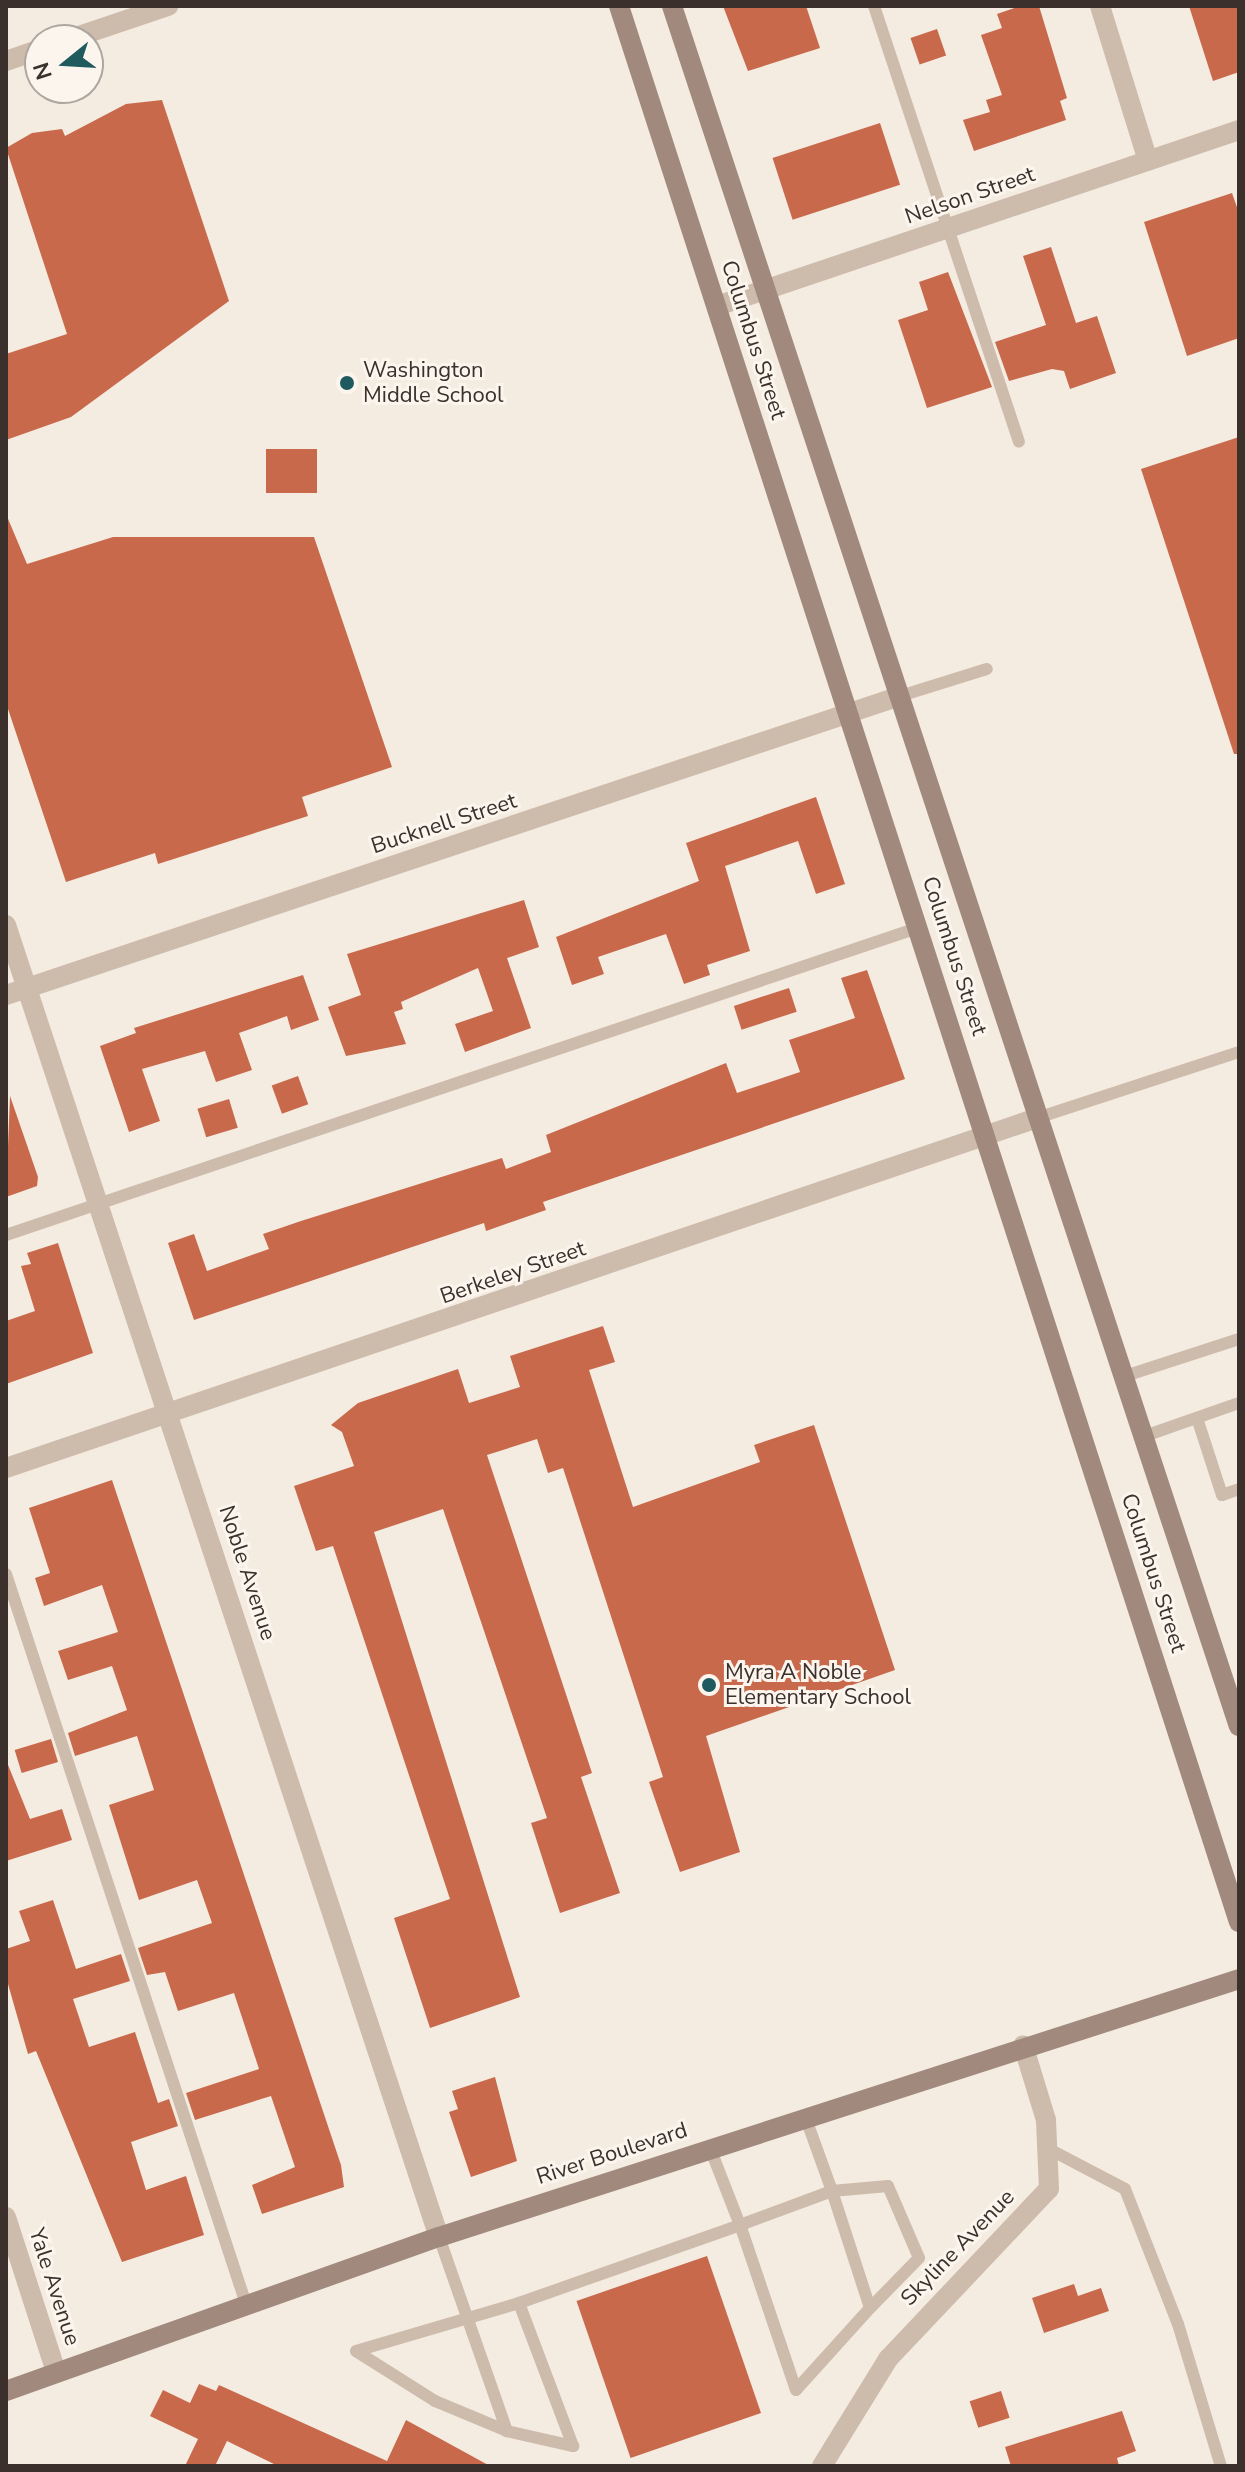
<!DOCTYPE html>
<html>
<head>
<meta charset="utf-8">
<style>
	body { margin:0 }
	#map { position:relative; width:1245px; height:2472px; overflow:hidden; background:#f4ebe1; font-family:"Nunito Sans",sans-serif }
	div>[style] { position:absolute }
	.building>* { inset:0; background:#c8694b; transform-origin:0 0 }
	.service>* { height:12px; margin:-6px; padding:0 6px; transform-origin:6px; border-radius:6px; background:#cdbbac }
	.minor>* { height:20px; margin:-10px; padding:0 10px; transform-origin:10px; border-radius:10px; background:#cdbbac }
	.secondary>* { height:20px; margin:-10px; padding:0 10px; transform-origin:10px; border-radius:10px; background:#a18a7d }
	.dots>* { width:22px; height:22px; translate:-50% -50%; box-sizing:border-box; border:4px solid #fbf5ee; border-radius:50% }
	span { translate:-50% -50%; white-space:nowrap; text-align:center; line-height:1.15; -webkit-text-stroke:6px #fbf5ee; paint-order:stroke }
	.street-label { font-size:22px; color:#3b302b }
	.poi-label { font-size:22px; color:#3b302b }
	.left { translate:0 -50%; text-align:left }
	.frame { position:absolute; inset:0; border:8px solid #3b302b; pointer-events:none }
	.north { position:absolute; left:24px; top:24px; width:80px; height:80px; box-sizing:border-box; background:#fbf5ee; border:2px solid #aea6a0; border-radius:50%; rotate:252deg; font-size:22px; font-weight:700; line-height:32px; text-align:center; color:#3b302b }
	.north::after { content:''; display:block; margin:auto; width:28px; height:36px; background:#1f5a5e; clip-path:polygon(50% 0,100% 100%,50% 72%,0 100%) }
</style>
</head>
<body>
<div id="map">
	<div class="building">
		<div style="clip-path:polygon(723px 6px,806px 6px,820px 48px,748px 71px)"></div>
		<div style="clip-path:polygon(1020px 6px,1039px 6px,1067px 98px,1060px 101px,1066px 120px,974px 151px,963px 120px,990px 112px,986px 100px,1002px 95px,981px 35px,1002px 28px,997px 14px)"></div>
		<div style="clip-path:polygon(1189px 6px,1239px 6px,1239px 72px,1213px 81px)"></div>
		<div style="left:937px;top:29px;width:28px;height:28px;rotate:71deg"></div>
		<div style="clip-path:polygon(162px 100px,229px 301px,71px 417px,6px 440px,6px 354px,67px 334px,6px 148px,32px 133px,62px 129px,65px 136px,126px 104px)"></div>
		<div style="left:880px;top:123px;width:65px;height:113px;rotate:72deg"></div>
		<div style="clip-path:polygon(1232px 193px,1239px 213px,1239px 338px,1187px 356px,1144px 222px)"></div>
		<div style="clip-path:polygon(1051px 247px,1076px 323px,1097px 316px,1116px 373px,1070px 389px,1064px 371px,1052px 369px,1009px 381px,995px 342px,1046px 325px,1023px 256px)"></div>
		<div style="clip-path:polygon(948px 272px,992px 387px,927px 408px,898px 320px,928px 310px,919px 282px)"></div>
		<div style="clip-path:polygon(1239px 437px,1239px 754px,1234px 754px,1141px 469px)"></div>
		<div style="left:317px;top:449px;width:44px;height:51px;rotate:90deg"></div>
		<div style="clip-path:polygon(6px 514px,27px 564px,113px 537px,314px 537px,392px 767px,302px 797px,308px 816px,158px 864px,155px 853px,66px 882px,6px 703px)"></div>
		<div style="clip-path:polygon(816px 797px,845px 884px,816px 894px,798px 841px,725px 866px,750px 951px,707px 965px,710px 975px,684px 984px,666px 934px,598px 957px,604px 974px,572px 985px,556px 937px,699px 881px,686px 843px)"></div>
		<div style="clip-path:polygon(524px 900px,539px 947px,507px 958px,531px 1028px,465px 1052px,455px 1024px,493px 1011px,478px 968px,401px 1002px,403px 1009px,394px 1012px,406px 1044px,346px 1056px,328px 1007px,361px 995px,347px 954px)"></div>
		<div style="clip-path:polygon(867px 970px,905px 1079px,543px 1202px,546px 1210px,486px 1231px,484px 1223px,194px 1320px,168px 1243px,194px 1234px,207px 1271px,269px 1249px,263px 1234px,301px 1221px,502px 1158px,506px 1169px,551px 1152px,546px 1135px,726px 1063px,737px 1093px,800px 1072px,789px 1040px,855px 1018px,841px 978px)"></div>
		<div style="clip-path:polygon(303px 975px,319px 1020px,291px 1030px,287px 1016px,239px 1033px,252px 1070px,216px 1082px,205px 1051px,142px 1069px,160px 1121px,129px 1132px,100px 1046px,136px 1033px,134px 1028px)"></div>
		<div style="left:789px;top:988px;width:25px;height:58px;rotate:72deg"></div>
		<div style="left:298px;top:1076px;width:30px;height:28px;rotate:70deg"></div>
		<div style="clip-path:polygon(10px 1096px,38px 1177px,37px 1186px,6px 1197px)"></div>
		<div style="left:229px;top:1099px;width:30px;height:33px;rotate:73deg"></div>
		<div style="clip-path:polygon(58px 1243px,93px 1353px,6px 1384px,6px 1321px,35px 1311px,21px 1266px,31px 1264px,27px 1253px)"></div>
		<div style="clip-path:polygon(603px 1326px,615px 1362px,589px 1370px,633px 1507px,760px 1462px,754px 1445px,814px 1425px,895px 1670px,706px 1736px,740px 1852px,680px 1872px,649px 1782px,663px 1777px,563px 1468px,548px 1473px,537px 1439px,487px 1455px,592px 1773px,581px 1777px,620px 1893px,560px 1913px,531px 1823px,547px 1818px,443px 1509px,374px 1532px,520px 1997px,430px 2028px,394px 1918px,450px 1899px,333px 1546px,316px 1551px,294px 1486px,354px 1466px,342px 1432px,331px 1425px,358px 1403px,458px 1369px,469px 1403px,520px 1387px,510px 1356px)"></div>
		<div style="clip-path:polygon(112px 1480px,341px 2165px,344px 2187px,262px 2214px,252px 2185px,295px 2167px,271px 2096px,195px 2120px,186px 2093px,259px 2069px,234px 1993px,178px 2011px,165px 1972px,147px 1975px,138px 1948px,212px 1923px,197px 1880px,139px 1900px,109px 1805px,154px 1790px,137px 1736px,75px 1756px,68px 1733px,127px 1710px,112px 1666px,68px 1680px,58px 1651px,118px 1632px,102px 1585px,44px 1606px,35px 1578px,50px 1573px,29px 1508px)"></div>
		<div style="left:51px;top:1739px;width:24px;height:38px;rotate:73deg"></div>
		<div style="clip-path:polygon(6px 1760px,30px 1819px,62px 1809px,72px 1840px,6px 1861px)"></div>
		<div style="clip-path:polygon(53px 1900px,76px 1969px,121px 1954px,130px 1981px,73px 1999px,89px 2047px,135px 2032px,158px 2103px,169px 2099px,178px 2126px,131px 2142px,146px 2190px,186px 2176px,204px 2235px,122px 2262px,36px 2051px,28px 2054px,6px 1977px,6px 1949px,30px 1941px,19px 1911px)"></div>
		<div style="clip-path:polygon(495px 2077px,517px 2161px,471px 2177px,449px 2112px,458px 2109px,452px 2091px)"></div>
		<div style="left:707px;top:2256px;width:166px;height:138px;rotate:71deg"></div>
		<div style="clip-path:polygon(1074px 2284px,1078px 2296px,1101px 2288px,1109px 2311px,1044px 2333px,1032px 2298px)"></div>
		<div style="clip-path:polygon(199px 2384px,216px 2391px,219px 2385px,387px 2461px,406px 2420px,490px 2466px,278px 2466px,227px 2441px,215px 2466px,185px 2466px,198px 2439px,150px 2416px,163px 2390px,190px 2403px)"></div>
		<div style="left:1001px;top:2391px;width:28px;height:33px;rotate:72deg"></div>
		<div style="clip-path:polygon(1122px 2411px,1136px 2451px,1117px 2458px,1119px 2466px,1011px 2466px,1005px 2447px)"></div>
	</div>
	<div class="service">
		<div style="left:874px;top:6px;width:459px;rotate:71.6deg"></div>
		<div style="left:897px;top:697px;width:94px;rotate:-17.3deg"></div>
		<div style="left:1034px;top:1119px;width:216px;rotate:-18.1deg"></div>
		<div style="left:6px;top:1235px;width:964px;rotate:-18.62deg"></div>
		<div style="left:1122px;top:1377px;width:123px;rotate:-18deg"></div>
		<div style="left:1197px;top:1418px;width:81px;rotate:72deg"></div>
		<div style="left:1222px;top:1495px;width:18px;rotate:-19deg"></div>
		<div style="left:1142px;top:1437px;width:103px;rotate:-19.3deg"></div>
		<div style="left:6px;top:1574px;width:768px;rotate:71.8deg"></div>
		<div style="left:805px;top:2116px;width:80px;rotate:70.2deg"></div>
		<div style="left:832px;top:2191px;width:56px;rotate:-5.1deg"></div>
		<div style="left:888px;top:2186px;width:78px;rotate:66.7deg"></div>
		<div style="left:919px;top:2258px;width:70px;rotate:134.4deg"></div>
		<div style="left:1047px;top:2148px;width:88px;rotate:27.7deg"></div>
		<div style="left:1125px;top:2189px;width:145px;rotate:68.6deg"></div>
		<div style="left:1178px;top:2324px;width:148px;rotate:73.2deg"></div>
		<div style="left:439px;top:2237px;width:206px;rotate:70.7deg"></div>
		<div style="left:507px;top:2431px;width:68px;rotate:12.8deg"></div>
		<div style="left:573px;top:2446px;width:153px;rotate:-110.7deg"></div>
		<div style="left:519px;top:2303px;width:234px;rotate:-19.4deg"></div>
		<div style="left:740px;top:2225px;width:98px;rotate:-20.3deg"></div>
		<div style="left:832px;top:2191px;width:123px;rotate:72deg"></div>
		<div style="left:870px;top:2308px;width:110px;rotate:132.1deg"></div>
		<div style="left:796px;top:2390px;width:174px;rotate:-108.7deg"></div>
		<div style="left:740px;top:2225px;width:83px;rotate:-111.3deg"></div>
		<div style="left:507px;top:2431px;width:78px;rotate:-157.4deg"></div>
		<div style="left:435px;top:2401px;width:93px;rotate:-147.7deg"></div>
		<div style="left:356px;top:2351px;width:170px;rotate:-16.4deg"></div>
	</div>
	<div class="minor">
		<div style="left:1100px;top:6px;width:162px;rotate:72.8deg"></div>
		<div style="left:67px;top:40px;width:107px;rotate:-18.6deg"></div>
		<div style="left:6px;top:61px;width:36px;rotate:-19deg"></div>
		<div style="left:717px;top:306px;width:551px;rotate:-18.63deg"></div>
		<div style="left:6px;top:925px;width:1382px;rotate:71.74deg"></div>
		<div style="left:6px;top:995px;width:940px;rotate:-18.49deg"></div>
		<div style="left:6px;top:1468px;width:1086px;rotate:-18.75deg"></div>
		<div style="left:6px;top:2217px;width:163px;rotate:72.1deg"></div>
		<div style="left:822px;top:2466px;width:126px;rotate:-58.3deg"></div>
		<div style="left:888px;top:2359px;width:234px;rotate:-46.6deg"></div>
		<div style="left:1049px;top:2189px;width:69px;rotate:-92.5deg"></div>
		<div style="left:1046px;top:2120px;width:78px;rotate:-107deg"></div>
	</div>
	<div class="secondary">
		<div style="left:619px;top:6px;width:2014px;rotate:72.07deg"></div>
		<div style="left:672px;top:6px;width:1811px;rotate:71.76deg"></div>
		<div style="left:6px;top:2391px;width:460px;rotate:-19.6deg"></div>
		<div style="left:439px;top:2237px;width:841px;rotate:-17.87deg"></div>
	</div>
	<div class="dots">
		<div style="left:347px;top:383px;background:#1f5a5e"></div>
		<div style="left:709px;top:1685px;background:#1f5a5e"></div>
	</div>
	<div class="street-label">
		<span style="left:970px;top:196px;rotate:-19deg">Nelson Street</span>
		<span style="left:753px;top:340px;rotate:72deg">Columbus Street</span>
		<span style="left:444px;top:824px;rotate:-18deg">Bucknell Street</span>
		<span style="left:954px;top:956px;rotate:72deg">Columbus Street</span>
		<span style="left:513px;top:1273px;rotate:-19deg">Berkeley Street</span>
		<span style="left:247px;top:1573px;rotate:72deg">Noble Avenue</span>
		<span style="left:1153px;top:1573px;rotate:72deg">Columbus Street</span>
		<span style="left:612px;top:2154px;rotate:-18deg">River Boulevard</span>
		<span style="left:958px;top:2248px;rotate:-46deg">Skyline Avenue</span>
		<span style="left:54px;top:2287px;rotate:72deg">Yale Avenue</span>
	</div>
	<div class="poi-label">
		<span class="left" style="left:363px;top:383px">Washington<br>Middle School</span>
		<span class="left" style="left:725px;top:1685px">Myra A Noble<br>Elementary School</span>
	</div>
	<div class="frame"></div>
	<div class="north">N</div>
</div>
</body>
</html>
